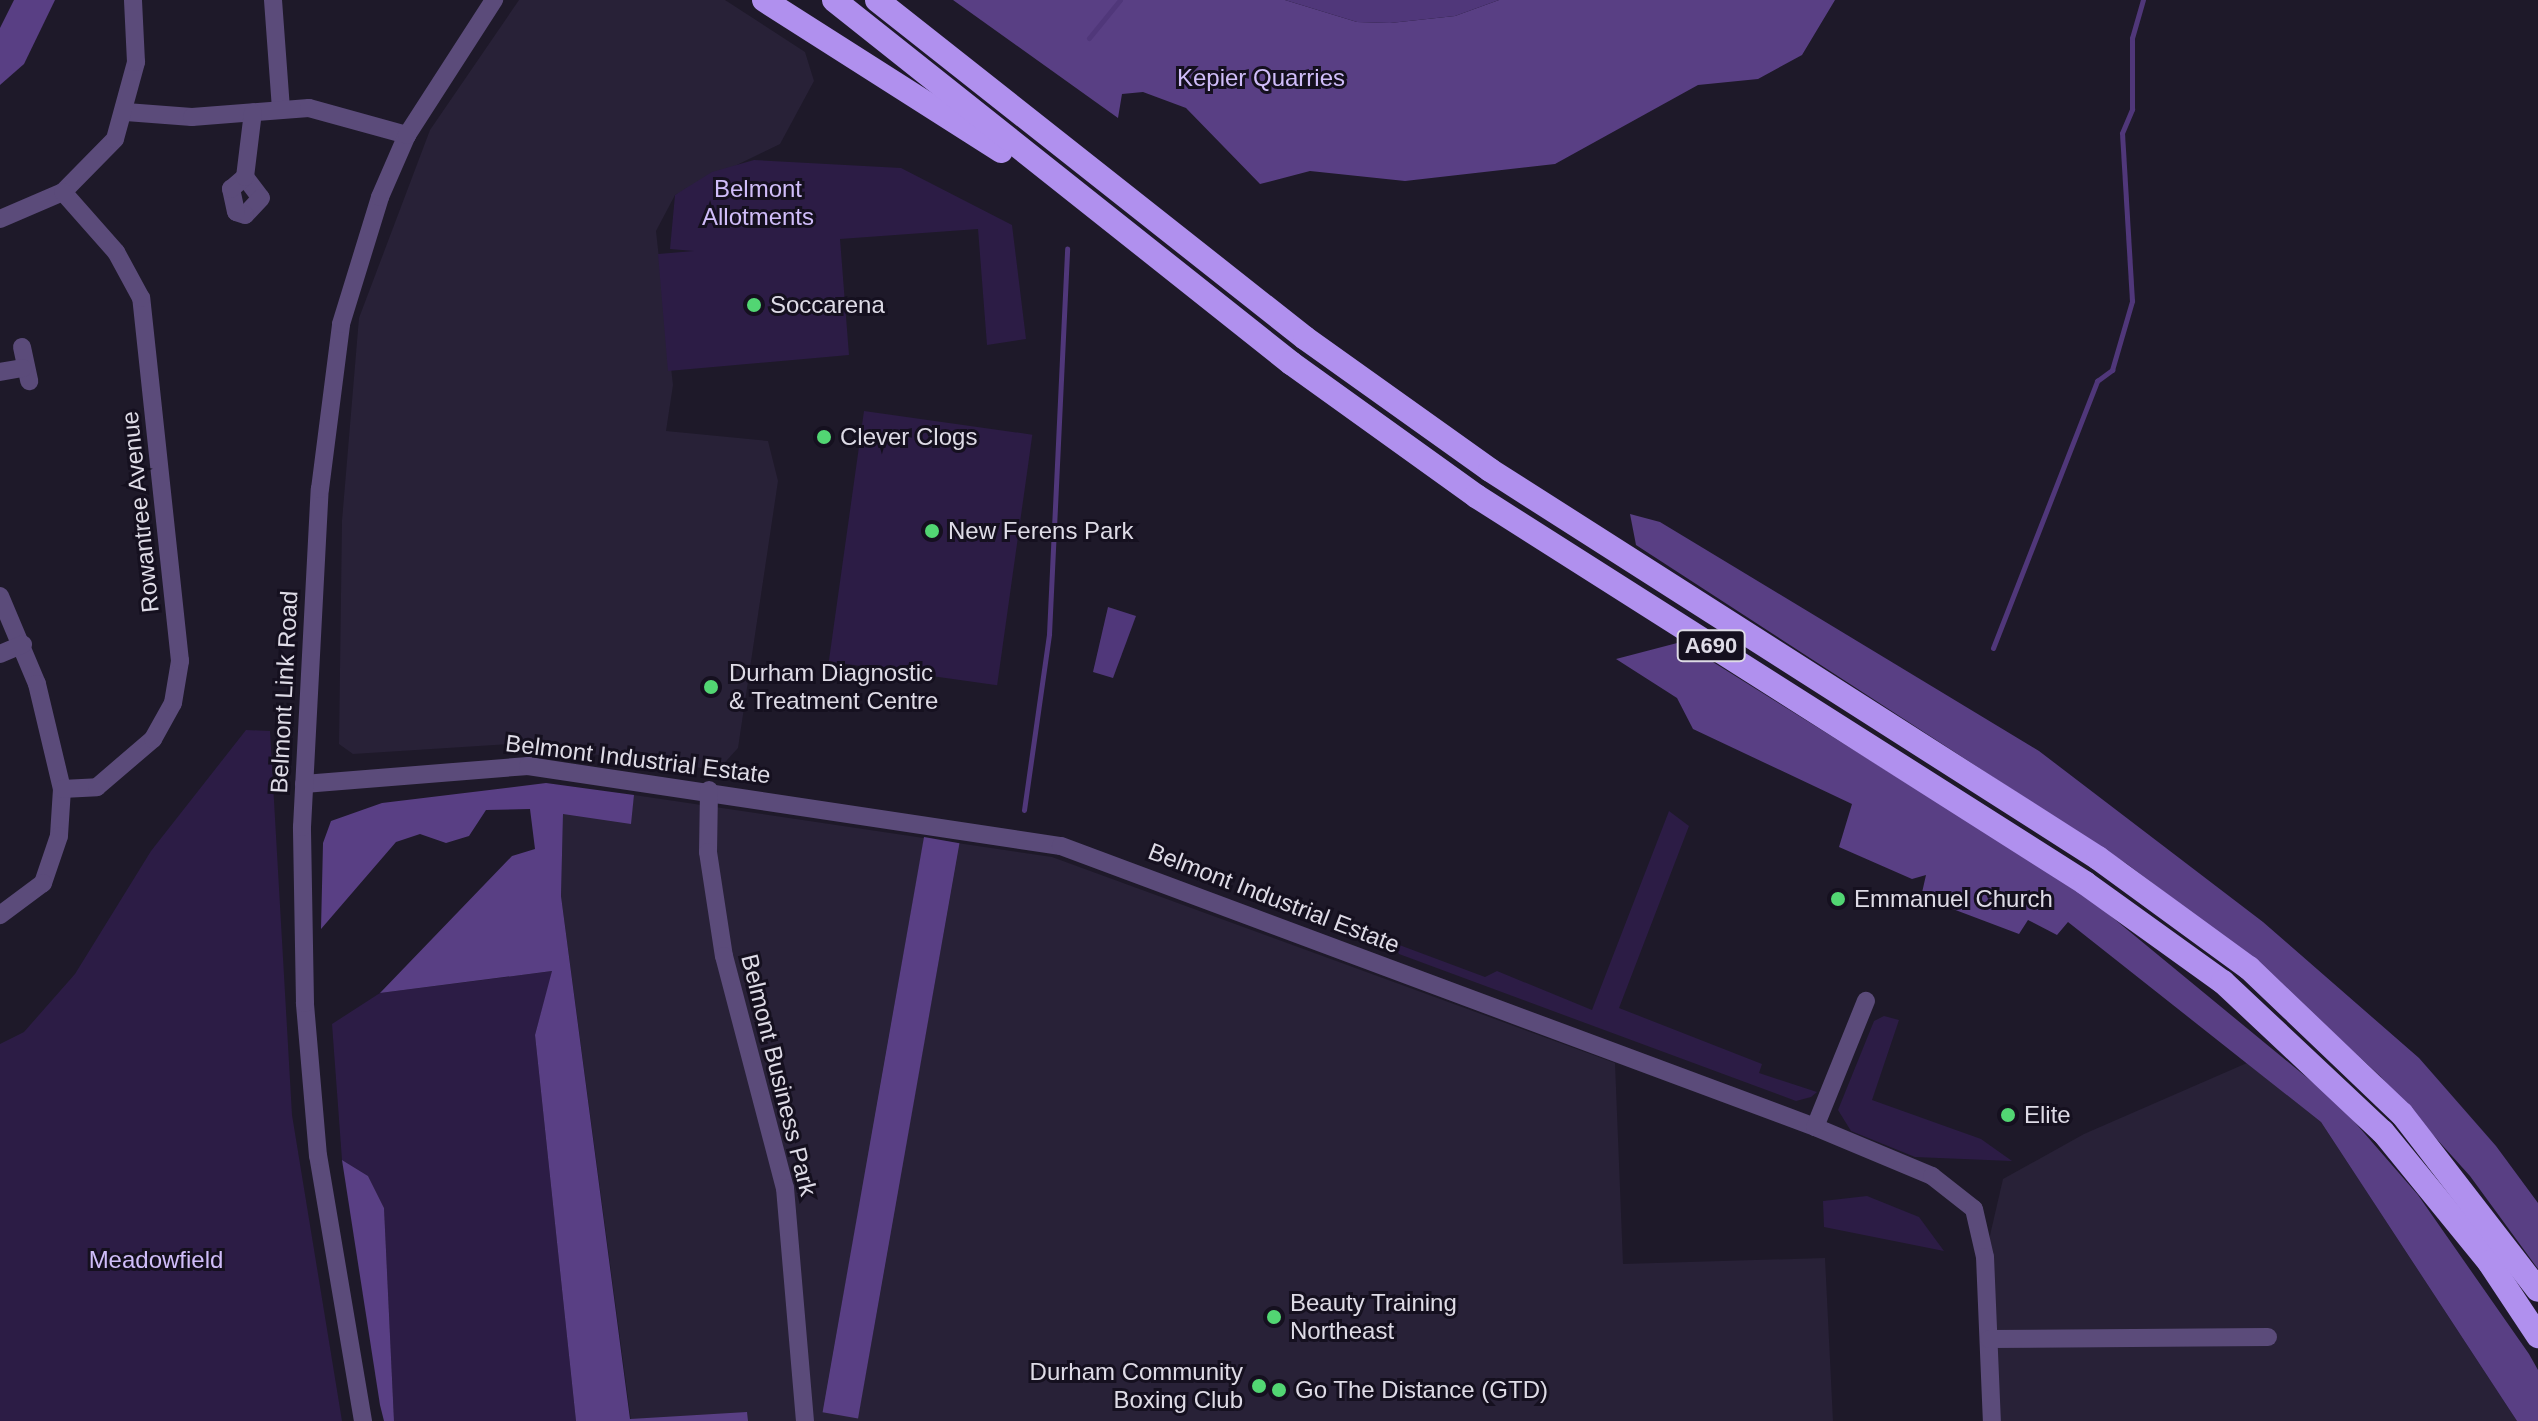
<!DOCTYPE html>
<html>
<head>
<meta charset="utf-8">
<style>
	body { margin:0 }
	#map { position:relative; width:2538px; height:1421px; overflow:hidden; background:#1e1929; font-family:Arial,sans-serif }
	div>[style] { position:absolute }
	.built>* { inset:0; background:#282137 }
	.green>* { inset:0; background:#2c1c45; transform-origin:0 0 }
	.forest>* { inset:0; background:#593f84; transform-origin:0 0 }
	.water>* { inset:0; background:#50377a }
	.stream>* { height:5px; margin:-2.5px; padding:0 2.5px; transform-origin:2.5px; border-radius:2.5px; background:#50377a }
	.minor>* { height:18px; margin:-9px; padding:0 9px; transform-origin:9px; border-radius:9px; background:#5b4b7a }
	.highway>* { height:24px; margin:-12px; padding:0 12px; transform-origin:12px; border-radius:12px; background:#b090ee }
	.dots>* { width:22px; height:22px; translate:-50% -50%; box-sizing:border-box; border:4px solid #15101f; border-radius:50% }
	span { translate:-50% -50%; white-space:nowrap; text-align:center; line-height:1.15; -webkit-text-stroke:6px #15101f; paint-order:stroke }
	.shield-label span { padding:2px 6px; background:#15101f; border:2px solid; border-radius:6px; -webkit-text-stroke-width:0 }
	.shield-label { font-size:22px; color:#dedbe6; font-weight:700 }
	.park-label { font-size:24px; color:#d0bdf9 }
	.poi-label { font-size:24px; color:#dedbe6 }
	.left { translate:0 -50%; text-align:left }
	.right { translate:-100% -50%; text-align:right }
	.street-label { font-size:24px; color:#dedbe6 }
</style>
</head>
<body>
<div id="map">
	<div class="built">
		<div style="clip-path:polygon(519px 0,725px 0,805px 52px,814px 81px,780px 144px,675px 195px,656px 231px,673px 385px,666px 431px,768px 441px,778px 481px,738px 748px,718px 770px,511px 744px,353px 754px,339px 744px,342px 521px,359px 318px,430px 130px)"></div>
		<div style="clip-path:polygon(634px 795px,1052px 857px,1615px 1063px,1623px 1264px,1825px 1258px,1833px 1421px,631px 1421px,561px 896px,563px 813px,630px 823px)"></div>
		<div style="clip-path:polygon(2247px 1063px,2321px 1122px,2517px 1421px,1992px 1421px,1985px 1257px,2003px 1179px,2084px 1134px)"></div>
	</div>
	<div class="green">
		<div style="clip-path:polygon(754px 160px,901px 168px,1012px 225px,1026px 339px,987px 345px,978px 229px,840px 239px,849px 355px,668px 371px,658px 254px,694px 251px,670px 249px,675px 195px,712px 172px)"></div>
		<div style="left:864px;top:411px;width:170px;height:253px;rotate:8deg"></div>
		<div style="clip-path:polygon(246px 730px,270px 731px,292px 1115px,342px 1421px,0 1421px,0 1044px,24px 1032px,75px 974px,151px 851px)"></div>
		<div style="clip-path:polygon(1669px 811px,1689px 826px,1619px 1008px,1762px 1064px,1759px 1073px,1817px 1092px,1811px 1097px,1796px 1101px,1399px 954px,1394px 943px,1485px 977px,1497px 971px,1592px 1010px)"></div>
		<div style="clip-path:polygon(553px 971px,535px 1035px,576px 1421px,394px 1421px,384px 1208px,368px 1176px,342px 1160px,332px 1024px,380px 993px)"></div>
		<div style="clip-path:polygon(1884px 1016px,1899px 1020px,1872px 1100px,1981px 1139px,2012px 1161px,1915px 1157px,1851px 1131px,1838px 1110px,1874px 1021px)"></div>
		<div style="clip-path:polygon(1867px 1196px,1919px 1217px,1944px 1251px,1824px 1227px,1823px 1201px)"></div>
	</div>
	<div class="forest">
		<div style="clip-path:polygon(14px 0,55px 0,24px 64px,0 85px,0 28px)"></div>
		<div style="clip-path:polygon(953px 0,1285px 0,1357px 22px,1390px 23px,1455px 16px,1499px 0,1835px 0,1802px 55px,1758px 79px,1698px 85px,1555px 164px,1405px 181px,1310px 171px,1260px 184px,1186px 108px,1143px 92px,1122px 94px,1118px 118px)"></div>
		<div style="clip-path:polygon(1630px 514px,1660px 522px,2039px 751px,2263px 922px,2419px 1058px,2496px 1146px,2538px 1203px,2538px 1269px,2470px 1176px,2380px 1076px,2254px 959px,2127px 864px,1636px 545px)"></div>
		<div style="clip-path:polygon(1681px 642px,2084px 894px,2339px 1104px,2418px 1195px,2529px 1354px,2538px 1370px,2538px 1421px,2517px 1421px,2321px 1122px,2068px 922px,2057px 935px,2028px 920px,2019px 934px,1921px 897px,1926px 875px,1912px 879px,1839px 847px,1852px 804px,1693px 729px,1677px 698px,1616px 659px)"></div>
		<div style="clip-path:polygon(546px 783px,634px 795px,631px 824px,563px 814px,561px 896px,630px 1419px,747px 1412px,748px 1421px,576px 1421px,535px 1035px,552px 971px,380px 993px,512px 856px,535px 849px,530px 809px,486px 810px,469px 836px,446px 843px,420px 834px,396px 842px,321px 929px,323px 843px,331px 821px,382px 803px)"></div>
		<div style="left:924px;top:837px;width:36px;height:584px;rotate:10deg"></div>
		<div style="clip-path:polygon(342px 1160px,368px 1176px,384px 1208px,394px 1421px,384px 1421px,380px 1405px)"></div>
	</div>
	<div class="water">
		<div style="clip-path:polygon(1285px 0,1499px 0,1455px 16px,1390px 23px,1357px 22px)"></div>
		<div style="clip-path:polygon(1108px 607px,1136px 616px,1113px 678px,1093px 672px)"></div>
	</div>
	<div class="stream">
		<div style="left:1089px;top:38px;width:49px;rotate:-50.8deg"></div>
		<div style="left:1993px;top:648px;width:287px;rotate:-68.7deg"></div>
		<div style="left:2097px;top:381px;width:19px;rotate:-36deg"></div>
		<div style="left:2112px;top:370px;width:72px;rotate:-73.8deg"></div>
		<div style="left:2132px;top:301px;width:168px;rotate:-93.4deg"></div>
		<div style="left:2122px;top:133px;width:26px;rotate:-67deg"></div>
		<div style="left:2132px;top:109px;width:71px;rotate:-90deg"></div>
		<div style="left:2132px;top:38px;width:40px;rotate:-74deg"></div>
		<div style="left:1024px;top:810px;width:178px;rotate:-81.9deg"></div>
		<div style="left:1049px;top:634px;width:386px;rotate:-87.3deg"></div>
	</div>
	<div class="minor">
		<div style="left:273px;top:0;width:110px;rotate:85.8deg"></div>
		<div style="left:126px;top:112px;width:66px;rotate:4.3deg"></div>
		<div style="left:192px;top:117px;width:117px;rotate:-4.4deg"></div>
		<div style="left:309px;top:108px;width:102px;rotate:15.4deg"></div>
		<div style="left:245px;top:177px;width:26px;rotate:53deg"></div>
		<div style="left:261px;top:198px;width:23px;rotate:133deg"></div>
		<div style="left:245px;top:215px;width:9px;rotate:-162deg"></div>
		<div style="left:236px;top:212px;width:24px;rotate:-102deg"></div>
		<div style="left:231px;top:189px;width:18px;rotate:-41deg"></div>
		<div style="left:245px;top:177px;width:65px;rotate:-83deg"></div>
		<div style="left:0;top:219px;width:69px;rotate:-23.2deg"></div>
		<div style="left:63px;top:192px;width:74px;rotate:-45.5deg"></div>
		<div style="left:115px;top:139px;width:80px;rotate:-74.7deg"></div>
		<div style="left:136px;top:62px;width:62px;rotate:-92.8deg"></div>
		<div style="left:22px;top:347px;width:35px;rotate:78deg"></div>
		<div style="left:0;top:372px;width:23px;rotate:-10deg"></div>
		<div style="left:0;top:596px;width:95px;rotate:67.2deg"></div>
		<div style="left:37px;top:684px;width:108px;rotate:76.6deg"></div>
		<div style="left:62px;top:789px;width:47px;rotate:93.7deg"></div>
		<div style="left:59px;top:836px;width:50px;rotate:108.8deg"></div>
		<div style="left:43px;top:883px;width:54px;rotate:143.3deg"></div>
		<div style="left:0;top:654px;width:25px;rotate:-23deg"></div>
		<div style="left:304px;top:784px;width:225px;rotate:-4.6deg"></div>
		<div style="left:528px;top:766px;width:539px;rotate:8.54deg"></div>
		<div style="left:1061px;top:846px;width:805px;rotate:20.44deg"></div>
		<div style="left:1815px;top:1127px;width:127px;rotate:22.7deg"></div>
		<div style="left:1932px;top:1176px;width:53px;rotate:38.2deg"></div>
		<div style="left:1974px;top:1209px;width:49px;rotate:77.1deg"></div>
		<div style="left:1985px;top:1257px;width:164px;rotate:87.6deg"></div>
		<div style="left:62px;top:789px;width:35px;rotate:-3deg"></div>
		<div style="left:97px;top:787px;width:74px;rotate:-40.6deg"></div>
		<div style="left:153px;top:739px;width:41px;rotate:-60.9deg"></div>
		<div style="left:173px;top:703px;width:43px;rotate:-80.5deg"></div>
		<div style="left:180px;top:661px;width:365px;rotate:-96.1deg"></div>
		<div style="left:141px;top:298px;width:52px;rotate:-118.5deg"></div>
		<div style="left:116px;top:252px;width:80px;rotate:-131.5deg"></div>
		<div style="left:709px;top:790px;width:62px;rotate:90.9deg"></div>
		<div style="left:708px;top:852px;width:105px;rotate:81.3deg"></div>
		<div style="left:724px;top:956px;width:240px;rotate:75.3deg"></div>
		<div style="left:785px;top:1188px;width:234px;rotate:85.1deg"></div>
		<div style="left:1815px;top:1127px;width:136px;rotate:-68deg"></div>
		<div style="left:1989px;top:1339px;width:279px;rotate:-0.4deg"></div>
		<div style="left:363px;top:1421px;width:269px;rotate:-99.6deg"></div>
		<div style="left:318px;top:1156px;width:154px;rotate:-94.9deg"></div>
		<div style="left:305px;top:1003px;width:176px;rotate:-91deg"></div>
		<div style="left:302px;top:827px;width:338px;rotate:-87deg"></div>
		<div style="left:320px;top:489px;width:166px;rotate:-82.7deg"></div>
		<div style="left:341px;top:324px;width:133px;rotate:-72.9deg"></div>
		<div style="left:380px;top:197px;width:68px;rotate:-66.5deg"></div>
		<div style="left:407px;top:135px;width:161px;rotate:-57.2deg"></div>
	</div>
	<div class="highway">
		<div style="left:764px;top:0;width:281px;rotate:32.5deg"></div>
		<div style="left:834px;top:0;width:584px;rotate:38.46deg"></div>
		<div style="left:1291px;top:363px;width:228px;rotate:35.7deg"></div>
		<div style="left:1476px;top:496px;width:722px;rotate:32.43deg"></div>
		<div style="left:2085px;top:883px;width:170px;rotate:35.7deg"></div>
		<div style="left:2223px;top:982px;width:219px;rotate:43.2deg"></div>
		<div style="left:2383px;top:1132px;width:168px;rotate:50.8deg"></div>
		<div style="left:2489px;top:1262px;width:89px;rotate:56.5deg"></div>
		<div style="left:877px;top:0;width:545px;rotate:38.3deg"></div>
		<div style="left:1305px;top:338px;width:227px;rotate:35.5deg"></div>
		<div style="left:1490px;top:470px;width:721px;rotate:32.54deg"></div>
		<div style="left:2098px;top:858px;width:187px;rotate:36.1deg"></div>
		<div style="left:2249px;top:968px;width:211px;rotate:43.7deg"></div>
		<div style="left:2402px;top:1114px;width:222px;rotate:52.3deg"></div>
	</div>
	<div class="dots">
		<div style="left:754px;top:305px;background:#52d673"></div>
		<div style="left:824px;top:437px;background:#52d673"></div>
		<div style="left:932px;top:531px;background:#52d673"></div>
		<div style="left:711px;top:687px;background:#52d673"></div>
		<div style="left:1838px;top:899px;background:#52d673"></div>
		<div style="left:2008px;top:1115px;background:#52d673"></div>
		<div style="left:1274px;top:1317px;background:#52d673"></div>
		<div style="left:1259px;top:1386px;background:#52d673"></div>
		<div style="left:1279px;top:1390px;background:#52d673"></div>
	</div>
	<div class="shield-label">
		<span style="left:1711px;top:646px">A690</span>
	</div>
	<div class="park-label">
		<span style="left:1261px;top:78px">Kepier Quarries</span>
		<span style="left:758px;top:203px">Belmont<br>Allotments</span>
		<span style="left:156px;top:1260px">Meadowfield</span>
	</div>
	<div class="poi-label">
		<span class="left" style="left:770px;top:305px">Soccarena</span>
		<span class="left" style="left:840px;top:437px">Clever Clogs</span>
		<span class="left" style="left:948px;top:531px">New Ferens Park</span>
		<span class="left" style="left:729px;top:687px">Durham Diagnostic<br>&amp; Treatment Centre</span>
		<span class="left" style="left:1854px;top:899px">Emmanuel Church</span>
		<span class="left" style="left:2024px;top:1115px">Elite</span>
		<span class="left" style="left:1290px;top:1317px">Beauty Training<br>Northeast</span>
		<span class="right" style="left:1243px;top:1386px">Durham Community<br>Boxing Club</span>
		<span class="left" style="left:1295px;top:1390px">Go The Distance (GTD)</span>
	</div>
	<div class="street-label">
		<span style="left:140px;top:512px;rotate:-96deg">Rowantree Avenue</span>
		<span style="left:284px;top:692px;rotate:-87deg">Belmont Link Road</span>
		<span style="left:638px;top:759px;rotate:7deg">Belmont Industrial Estate</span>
		<span style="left:1274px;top:898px;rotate:21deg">Belmont Industrial Estate</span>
		<span style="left:779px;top:1075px;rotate:76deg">Belmont Business Park</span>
	</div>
</div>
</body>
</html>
